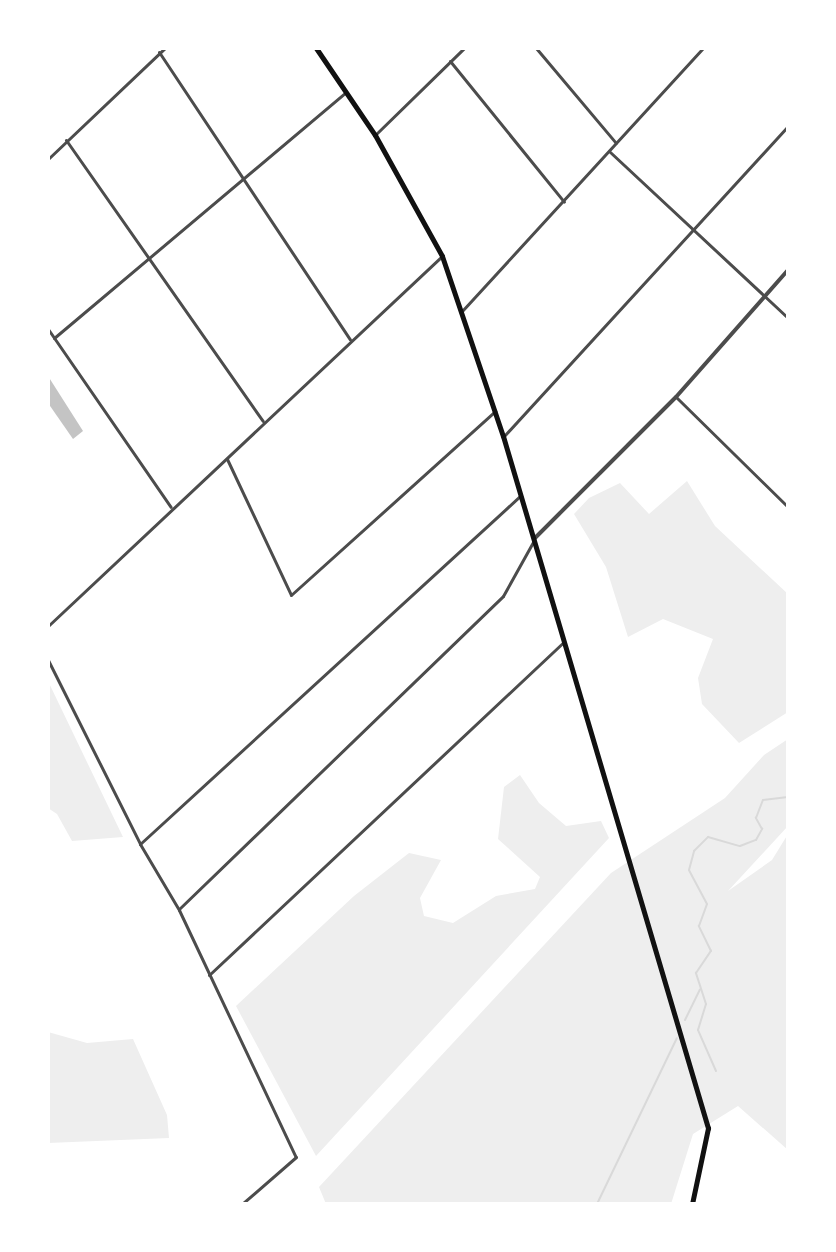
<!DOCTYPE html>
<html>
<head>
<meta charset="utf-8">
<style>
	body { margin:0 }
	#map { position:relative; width:836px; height:1252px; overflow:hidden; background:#fff; font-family:"IBM Plex Sans",sans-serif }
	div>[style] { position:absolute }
	.green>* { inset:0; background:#eee }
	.stream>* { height:2px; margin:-1px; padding:0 1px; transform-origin:1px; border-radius:1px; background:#d9d9d9 }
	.building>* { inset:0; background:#c4c4c4 }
	.minor>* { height:3px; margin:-1.5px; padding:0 1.5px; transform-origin:1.5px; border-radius:1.5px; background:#4c4c4c }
	.tertiary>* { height:4px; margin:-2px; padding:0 2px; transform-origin:2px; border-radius:2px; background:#4c4c4c }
	.secondary>* { height:5px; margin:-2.5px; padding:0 2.5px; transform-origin:2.5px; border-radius:2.5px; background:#111 }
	span { translate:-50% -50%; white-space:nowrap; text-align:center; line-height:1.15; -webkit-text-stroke:8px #fff; paint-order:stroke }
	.frame { position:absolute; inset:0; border:50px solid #fff; pointer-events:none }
</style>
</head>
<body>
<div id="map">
	<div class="green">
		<div style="clip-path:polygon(687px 481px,715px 526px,788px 594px,788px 712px,739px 743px,702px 704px,698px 678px,713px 639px,663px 619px,628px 637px,606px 567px,574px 514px,589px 498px,620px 483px,649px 514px)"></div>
		<div style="clip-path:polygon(48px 681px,123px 837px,72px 841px,57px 814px,48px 808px)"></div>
		<div style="clip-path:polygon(788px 739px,788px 826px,728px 891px,772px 860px,788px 834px,788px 1150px,738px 1106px,693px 1134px,671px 1204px,326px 1204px,319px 1187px,611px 873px,725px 798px,764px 755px)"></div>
		<div style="clip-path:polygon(520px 775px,539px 803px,566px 826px,601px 821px,609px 838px,316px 1156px,236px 1006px,354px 896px,409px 853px,441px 860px,420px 898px,424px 916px,453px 923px,496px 896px,535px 889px,540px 877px,498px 839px,504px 787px)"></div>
		<div style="clip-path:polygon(48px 1032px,87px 1043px,133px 1039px,167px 1115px,169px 1138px,48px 1143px)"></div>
	</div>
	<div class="stream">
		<div style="left:685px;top:1020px;width:34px;rotate:-64deg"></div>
		<div style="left:716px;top:1071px;width:45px;rotate:-113.7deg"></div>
		<div style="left:698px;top:1030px;width:27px;rotate:-73deg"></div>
		<div style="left:706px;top:1004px;width:33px;rotate:-108deg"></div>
		<div style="left:696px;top:973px;width:27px;rotate:-56deg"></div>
		<div style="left:711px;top:951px;width:28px;rotate:-116deg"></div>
		<div style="left:699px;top:926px;width:23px;rotate:-70deg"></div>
		<div style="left:707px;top:904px;width:38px;rotate:-118deg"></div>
		<div style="left:689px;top:870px;width:20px;rotate:-75deg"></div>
		<div style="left:694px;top:851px;width:20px;rotate:-45deg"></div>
		<div style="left:708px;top:837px;width:33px;rotate:16deg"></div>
		<div style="left:740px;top:846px;width:17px;rotate:-21deg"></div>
		<div style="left:756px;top:840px;width:13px;rotate:-61deg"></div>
		<div style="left:762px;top:829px;width:13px;rotate:-119deg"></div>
		<div style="left:756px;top:818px;width:19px;rotate:-69deg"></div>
		<div style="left:763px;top:800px;width:25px;rotate:-7deg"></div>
		<div style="left:597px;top:1204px;width:184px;rotate:-64.3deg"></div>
	</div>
	<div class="building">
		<div style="clip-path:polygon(48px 376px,83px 431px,73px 439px,48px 403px)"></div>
	</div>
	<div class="minor">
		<div style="left:536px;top:48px;width:124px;rotate:49.9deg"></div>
		<div style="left:159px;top:52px;width:345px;rotate:56.4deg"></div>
		<div style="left:450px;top:61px;width:181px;rotate:51deg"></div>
		<div style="left:375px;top:135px;width:124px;rotate:-44.3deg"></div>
		<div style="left:66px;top:140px;width:343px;rotate:55deg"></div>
		<div style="left:610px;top:152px;width:243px;rotate:43deg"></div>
		<div style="left:48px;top:159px;width:161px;rotate:-43.5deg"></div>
		<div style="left:462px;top:311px;width:357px;rotate:-47.5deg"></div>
		<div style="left:48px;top:329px;width:216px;rotate:55.4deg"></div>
		<div style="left:54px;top:338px;width:382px;rotate:-40.1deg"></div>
		<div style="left:676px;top:397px;width:157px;rotate:44.5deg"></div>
		<div style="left:504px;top:436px;width:420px;rotate:-47.5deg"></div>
		<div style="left:227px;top:459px;width:150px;rotate:64.8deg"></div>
		<div style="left:291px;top:595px;width:275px;rotate:-42deg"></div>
		<div style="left:48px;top:626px;width:540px;rotate:-43.2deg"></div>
		<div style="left:48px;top:660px;width:206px;rotate:63.4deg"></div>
		<div style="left:140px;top:844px;width:77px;rotate:59.4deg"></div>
		<div style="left:179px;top:910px;width:273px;rotate:64.7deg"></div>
		<div style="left:296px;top:1157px;width:72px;rotate:139deg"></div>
		<div style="left:140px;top:844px;width:515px;rotate:-42.48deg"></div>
		<div style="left:179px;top:909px;width:450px;rotate:-44deg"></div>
		<div style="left:503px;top:596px;width:62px;rotate:-60.9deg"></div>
		<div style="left:209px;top:975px;width:485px;rotate:-43.2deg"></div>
	</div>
	<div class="tertiary">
		<div style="left:535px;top:538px;width:199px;rotate:-45deg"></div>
		<div style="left:676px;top:397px;width:169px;rotate:-48.6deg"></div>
	</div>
	<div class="secondary">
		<div style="left:316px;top:48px;width:105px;rotate:55.9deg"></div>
		<div style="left:375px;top:135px;width:138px;rotate:61deg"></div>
		<div style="left:442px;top:256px;width:190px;rotate:71.3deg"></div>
		<div style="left:503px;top:436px;width:722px;rotate:73.5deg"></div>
		<div style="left:708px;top:1128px;width:78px;rotate:101.9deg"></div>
	</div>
	<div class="frame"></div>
</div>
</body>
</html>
